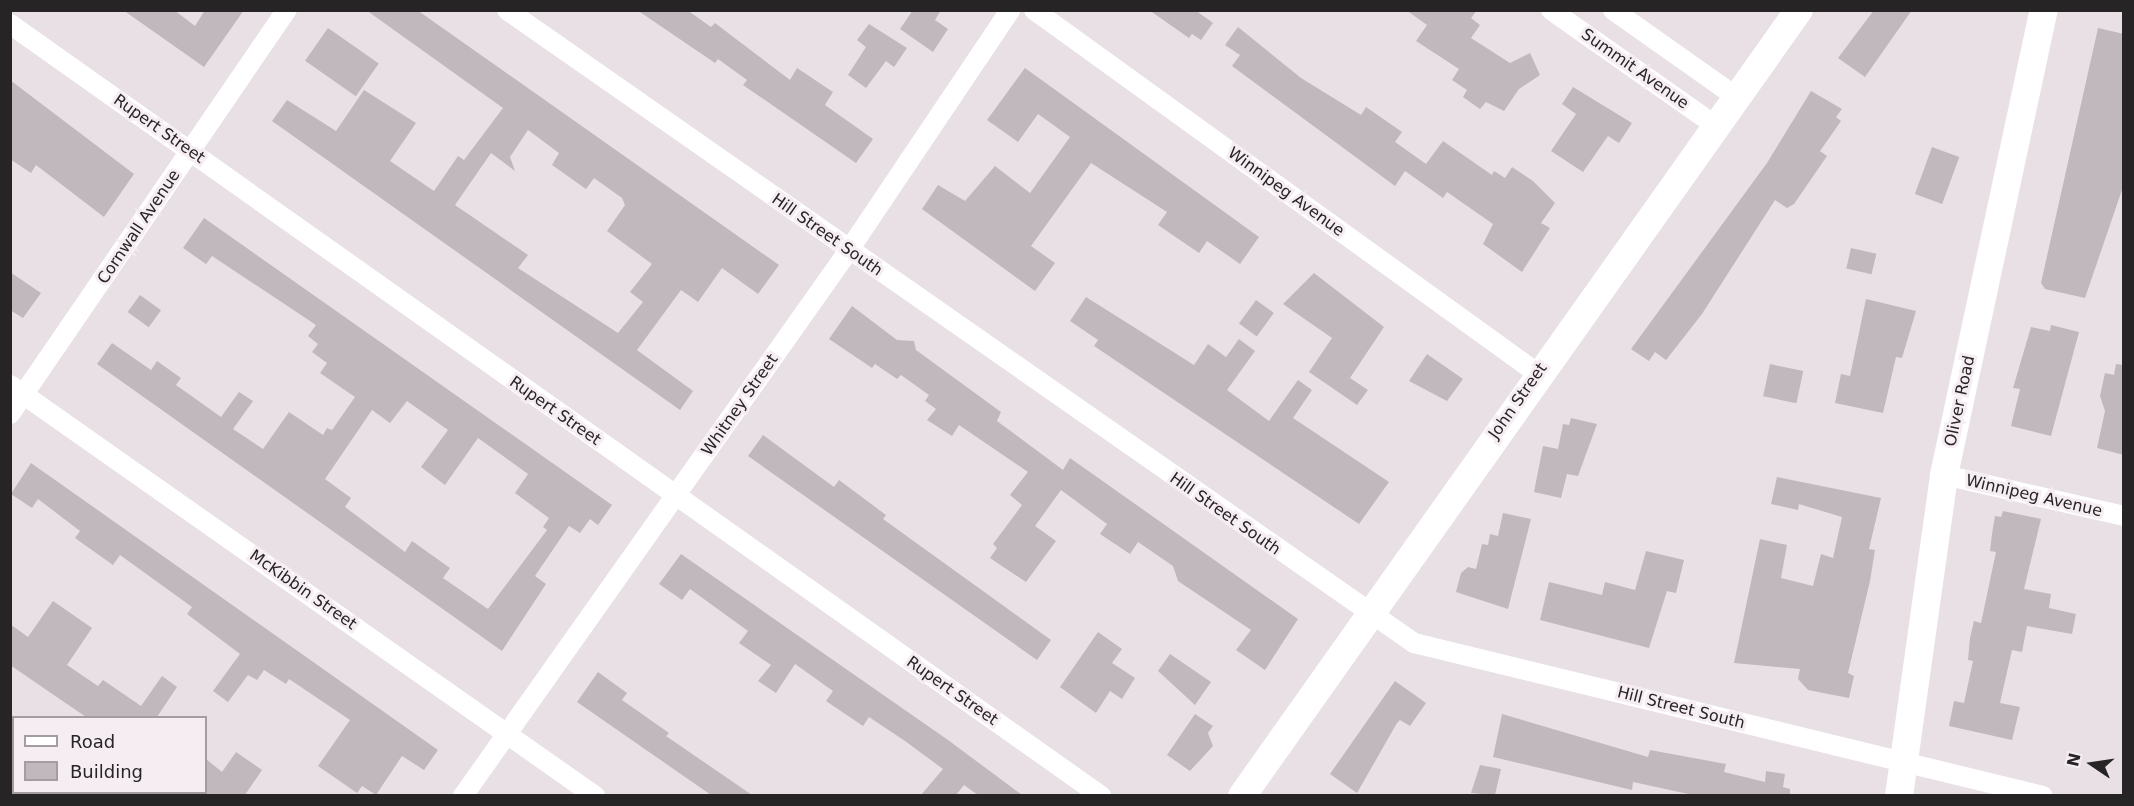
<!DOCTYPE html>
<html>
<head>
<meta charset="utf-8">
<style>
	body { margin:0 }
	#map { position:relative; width:2134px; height:806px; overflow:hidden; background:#e9e0e6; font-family:"DejaVu Sans",sans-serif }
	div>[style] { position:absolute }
	.building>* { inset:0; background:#c0b8bd; transform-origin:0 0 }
	.street>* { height:20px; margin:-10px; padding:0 10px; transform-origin:10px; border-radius:10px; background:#fff }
	.secondary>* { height:28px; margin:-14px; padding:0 14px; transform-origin:14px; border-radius:14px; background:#fff }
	span { translate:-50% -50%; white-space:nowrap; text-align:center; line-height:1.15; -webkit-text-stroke:6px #f6edf3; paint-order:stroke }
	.street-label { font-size:16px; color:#272426 }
	.frame { position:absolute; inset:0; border:12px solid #272426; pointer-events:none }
	.legend { position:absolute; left:12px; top:716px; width:195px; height:78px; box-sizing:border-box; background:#f6edf3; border:2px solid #a39da1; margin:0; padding:8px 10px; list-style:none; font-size:18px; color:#272426 }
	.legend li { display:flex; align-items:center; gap:12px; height:30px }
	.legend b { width:30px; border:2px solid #a39da1 }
	.north { position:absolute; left:2062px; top:734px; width:60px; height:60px; -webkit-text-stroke:4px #f6edf3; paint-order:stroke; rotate:283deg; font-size:16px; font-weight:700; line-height:24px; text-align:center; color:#272426 }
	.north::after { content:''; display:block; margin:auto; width:21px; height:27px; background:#272426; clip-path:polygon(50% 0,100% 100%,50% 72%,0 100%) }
</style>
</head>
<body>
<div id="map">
	<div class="building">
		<div style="clip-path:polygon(123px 10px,174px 10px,195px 26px,205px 10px,244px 10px,204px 67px)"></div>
		<div style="clip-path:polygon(evenodd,366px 10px,417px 10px,779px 265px,758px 294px,722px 268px,698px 302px,681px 290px,637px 350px,693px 391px,680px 410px,272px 121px,287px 100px,336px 131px,364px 90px,416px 123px,390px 161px,434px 191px,458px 156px,464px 160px,503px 108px,366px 10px,528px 130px,559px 153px,552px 165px,586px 189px,594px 178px,622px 198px,625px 205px,607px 231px,652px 264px,630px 292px,643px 302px,618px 333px,518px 268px,528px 255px,455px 205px,491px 153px,515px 171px,510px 157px,528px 130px)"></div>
		<div style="clip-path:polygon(637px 10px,687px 10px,711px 27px,715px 23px,790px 80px,797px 68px,833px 92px,825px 105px,873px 139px,856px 163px,743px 85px,747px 80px,718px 59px,715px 63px)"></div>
		<div style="clip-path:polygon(913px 10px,941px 10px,935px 20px,948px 29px,933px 52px,900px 29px)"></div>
		<div style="clip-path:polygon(1149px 10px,1195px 10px,1213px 23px,1201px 40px,1192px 34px,1189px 38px)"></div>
		<div style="clip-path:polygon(1406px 10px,1477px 10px,1471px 18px,1480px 25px,1471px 38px,1510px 63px,1530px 53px,1540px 75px,1519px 89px,1504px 111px,1486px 102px,1480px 109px,1463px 97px,1467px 90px,1452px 80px,1459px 69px,1416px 41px,1427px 25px)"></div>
		<div style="clip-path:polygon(1874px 10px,1912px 10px,1865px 77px,1838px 58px)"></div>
		<div style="clip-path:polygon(869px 24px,907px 48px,894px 67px,886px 61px,866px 88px,848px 75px,866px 47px,857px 40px)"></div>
		<div style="clip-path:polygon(1238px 27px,1301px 78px,1361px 115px,1366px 107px,1402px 132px,1395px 142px,1426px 164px,1443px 141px,1492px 175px,1494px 171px,1505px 178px,1512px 167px,1533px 181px,1555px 203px,1541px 223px,1550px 228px,1522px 272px,1483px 244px,1493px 224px,1447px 192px,1443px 198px,1405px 171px,1395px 186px,1232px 66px,1240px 55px,1225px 45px)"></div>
		<div style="left:328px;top:28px;width:62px;height:40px;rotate:35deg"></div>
		<div style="clip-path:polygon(2098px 28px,2124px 34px,2124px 184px,2085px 298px,2045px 289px,2041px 283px)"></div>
		<div style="clip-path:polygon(1025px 68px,1259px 237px,1240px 264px,1207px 241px,1199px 253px,1158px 225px,1167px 212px,1091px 163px,1031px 246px,1055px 263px,1035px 291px,922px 209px,938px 185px,965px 201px,995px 166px,1030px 193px,1070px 137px,1038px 114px,1018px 142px,987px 120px)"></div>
		<div style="clip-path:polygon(10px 80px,134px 174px,104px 217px,36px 165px,31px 173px,10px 159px)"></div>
		<div style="clip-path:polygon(1573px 87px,1632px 123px,1619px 143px,1608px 136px,1583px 172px,1551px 151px,1576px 114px,1562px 104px)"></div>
		<div style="clip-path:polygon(1811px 91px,1842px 109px,1836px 117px,1841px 121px,1820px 151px,1827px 156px,1794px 204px,1787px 208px,1775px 200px,1702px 314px,1666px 360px,1655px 352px,1649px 361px,1631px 349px,1767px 163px)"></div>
		<div style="left:1932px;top:147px;width:29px;height:50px;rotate:20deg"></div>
		<div style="clip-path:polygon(evenodd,204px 218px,612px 505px,598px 525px,590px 519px,580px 533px,569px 526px,535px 576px,546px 584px,502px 651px,97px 364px,112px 343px,151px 370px,157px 361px,181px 378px,176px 385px,221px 417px,239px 392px,253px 401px,233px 429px,263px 449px,289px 412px,323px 435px,327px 428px,332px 430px,355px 397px,320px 373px,327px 363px,312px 352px,318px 344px,308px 336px,316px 325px,212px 256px,206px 264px,183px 248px,204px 218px,407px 401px,448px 430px,421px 467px,445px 485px,478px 438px,528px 474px,515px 493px,549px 518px,543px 527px,547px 530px,488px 609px,443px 578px,450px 568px,412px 541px,405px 552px,345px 507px,351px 498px,325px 479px,372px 410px,390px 423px,407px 401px)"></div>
		<div style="left:1851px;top:248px;width:26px;height:21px;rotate:13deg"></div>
		<div style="clip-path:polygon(10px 272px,41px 293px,23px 318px,10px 310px)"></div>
		<div style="clip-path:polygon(1314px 273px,1384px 327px,1350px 378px,1368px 390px,1357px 405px,1309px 372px,1332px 338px,1283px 304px)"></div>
		<div style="left:140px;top:295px;width:26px;height:21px;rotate:36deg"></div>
		<div style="clip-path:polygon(1086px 297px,1194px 365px,1208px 344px,1226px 357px,1239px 339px,1255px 351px,1227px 390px,1269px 421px,1298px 380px,1312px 390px,1293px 418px,1389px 482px,1359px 524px,1094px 346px,1098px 340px,1070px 321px)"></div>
		<div style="clip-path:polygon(1866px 299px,1916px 311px,1902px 358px,1896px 357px,1883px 413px,1835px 403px,1841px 374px,1850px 376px)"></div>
		<div style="left:1256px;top:300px;width:22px;height:29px;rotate:36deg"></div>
		<div style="clip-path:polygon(852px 306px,897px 340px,914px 341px,916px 350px,1001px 412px,997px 421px,1063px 470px,1070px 458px,1298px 619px,1265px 670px,1236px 650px,1251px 630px,1178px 581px,1173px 566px,1138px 542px,1130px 554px,1100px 534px,1107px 524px,1061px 490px,1035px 526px,1056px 541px,1026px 582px,990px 558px,997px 548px,993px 544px,1022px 505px,1010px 495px,1028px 472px,959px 425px,952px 436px,927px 420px,936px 409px,925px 401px,929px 395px,901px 375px,897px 379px,875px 364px,872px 368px,829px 339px)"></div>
		<div style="clip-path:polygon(2051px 325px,2079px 332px,2051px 436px,2011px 426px,2020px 389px,2013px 388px,2031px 327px,2050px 331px)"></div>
		<div style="clip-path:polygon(1427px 354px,1463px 379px,1447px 401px,1409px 381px)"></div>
		<div style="left:1770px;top:364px;width:34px;height:33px;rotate:12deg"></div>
		<div style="clip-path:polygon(2116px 364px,2124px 365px,2124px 455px,2097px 448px,2105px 411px,2100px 396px,2105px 373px,2114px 375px)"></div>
		<div style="clip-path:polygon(1571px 418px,1597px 424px,1578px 476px,1567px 474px,1561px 498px,1534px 492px,1543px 446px,1558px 449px,1563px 424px,1569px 425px)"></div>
		<div style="clip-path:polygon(763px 435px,834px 487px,839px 480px,886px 515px,883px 519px,1051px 640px,1037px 660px,748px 456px)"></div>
		<div style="clip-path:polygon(31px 463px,438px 750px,424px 770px,402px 756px,376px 795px,362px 786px,357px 793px,318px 766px,350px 720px,289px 679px,286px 684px,264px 670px,257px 680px,248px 675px,228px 702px,213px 691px,240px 654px,187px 614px,192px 607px,120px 555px,113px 565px,75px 538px,80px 531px,38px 499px,32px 508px,11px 494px)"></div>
		<div style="clip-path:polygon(1777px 477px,1881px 498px,1869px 549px,1875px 550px,1870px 581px,1848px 673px,1854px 676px,1849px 698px,1808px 690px,1798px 679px,1800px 669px,1734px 663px,1760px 539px,1787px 545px,1781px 578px,1813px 586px,1821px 554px,1833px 558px,1842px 517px,1799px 504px,1798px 510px,1771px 504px)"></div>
		<div style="clip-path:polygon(2003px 511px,2041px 519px,2024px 589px,2051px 594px,2049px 608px,2076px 614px,2072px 634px,2027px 626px,2022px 652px,2012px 650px,2000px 703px,2020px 707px,2012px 740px,1949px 726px,1954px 701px,1964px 703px,1973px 661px,1968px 660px,1970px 638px,1974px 621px,1981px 623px,1996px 552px,1990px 551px,1992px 534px,1995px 516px,2001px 517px)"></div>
		<div style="clip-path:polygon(1503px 513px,1531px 519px,1508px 609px,1456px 592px,1461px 573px,1468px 567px,1476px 569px,1482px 544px,1488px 545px,1490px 534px,1498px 536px)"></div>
		<div style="clip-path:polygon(1646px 551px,1684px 560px,1676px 593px,1667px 591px,1649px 648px,1540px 620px,1549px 582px,1602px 595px,1605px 582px,1635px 590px)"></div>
		<div style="clip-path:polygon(681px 554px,948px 740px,1022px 795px,978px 795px,964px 785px,956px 795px,921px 795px,943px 769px,905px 741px,869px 717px,863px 726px,826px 701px,833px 691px,795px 664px,776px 693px,758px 681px,771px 665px,739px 643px,748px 631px,690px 589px,682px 600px,659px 584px)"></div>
		<div style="clip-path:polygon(53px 601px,92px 628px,67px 665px,98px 686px,103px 680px,141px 706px,162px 676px,177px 687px,157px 717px,86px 717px,10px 665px,10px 624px,28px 637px)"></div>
		<div style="clip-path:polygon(1098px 632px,1122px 649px,1112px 663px,1135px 678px,1122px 699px,1110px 691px,1096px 713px,1060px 687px)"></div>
		<div style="clip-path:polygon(1170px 654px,1211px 682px,1195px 705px,1158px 671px)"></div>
		<div style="clip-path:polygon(598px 672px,627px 693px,622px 700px,669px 733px,666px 736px,752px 795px,711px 795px,577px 702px)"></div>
		<div style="clip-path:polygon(1395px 681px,1426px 703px,1410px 726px,1400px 720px,1397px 723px,1357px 793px,1330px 774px)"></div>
		<div style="clip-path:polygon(1195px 714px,1213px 726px,1208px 733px,1213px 746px,1190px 771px,1167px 755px)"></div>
		<div style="clip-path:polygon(1502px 714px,1648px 757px,1650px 750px,1726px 764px,1724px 772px,1765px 782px,1766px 771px,1785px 774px,1783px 787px,1790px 789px,1790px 795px,1693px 795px,1633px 782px,1632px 790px,1493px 757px)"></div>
		<div style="clip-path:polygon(236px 752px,262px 770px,245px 795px,206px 795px,206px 759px,222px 772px)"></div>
		<div style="clip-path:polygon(1480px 765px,1501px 769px,1495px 795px,1471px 793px)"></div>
	</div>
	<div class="street">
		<div style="left:507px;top:10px;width:1106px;rotate:34.91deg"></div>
		<div style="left:1414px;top:643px;width:647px;rotate:13.67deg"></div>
		<div style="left:1034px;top:10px;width:620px;rotate:35.82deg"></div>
		<div style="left:1551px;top:10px;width:205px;rotate:35.1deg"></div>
		<div style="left:1613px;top:10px;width:154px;rotate:35.2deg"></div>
		<div style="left:10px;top:24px;width:1337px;rotate:35.28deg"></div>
		<div style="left:10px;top:385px;width:715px;rotate:35.09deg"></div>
		<div style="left:10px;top:414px;width:490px;rotate:-55.6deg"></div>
		<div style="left:1944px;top:475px;width:185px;rotate:12.8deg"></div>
		<div style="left:10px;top:744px;width:4px;rotate:27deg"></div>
		<div style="left:78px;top:792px;width:6px;rotate:45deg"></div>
		<div style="left:463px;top:796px;width:669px;rotate:-54.74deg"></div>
		<div style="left:849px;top:250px;width:289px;rotate:-56.1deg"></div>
	</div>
	<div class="secondary">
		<div style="left:1242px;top:796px;width:963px;rotate:-54.68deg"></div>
		<div style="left:1899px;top:796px;width:324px;rotate:-82deg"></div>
		<div style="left:1944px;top:475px;width:476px;rotate:-77.9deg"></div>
	</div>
	<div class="street-label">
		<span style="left:1635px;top:69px;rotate:35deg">Summit Avenue</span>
		<span style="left:159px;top:129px;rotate:35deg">Rupert Street</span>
		<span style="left:1286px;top:192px;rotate:36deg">Winnipeg Avenue</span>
		<span style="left:139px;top:227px;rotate:-56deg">Cornwall Avenue</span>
		<span style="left:827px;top:235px;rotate:35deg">Hill Street South</span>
		<span style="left:1518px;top:401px;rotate:-55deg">John Street</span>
		<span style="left:1960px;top:401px;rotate:-78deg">Oliver Road</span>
		<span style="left:740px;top:405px;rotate:-55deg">Whitney Street</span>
		<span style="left:555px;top:411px;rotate:35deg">Rupert Street</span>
		<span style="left:2034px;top:496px;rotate:13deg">Winnipeg Avenue</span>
		<span style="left:1225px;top:514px;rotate:35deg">Hill Street South</span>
		<span style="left:303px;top:590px;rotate:35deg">McKibbin Street</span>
		<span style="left:952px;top:691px;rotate:35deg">Rupert Street</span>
		<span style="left:1681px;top:708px;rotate:14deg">Hill Street South</span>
	</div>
	<div class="frame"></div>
	<ul class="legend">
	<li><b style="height:8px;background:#fff"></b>Road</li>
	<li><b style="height:16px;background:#c0b8bd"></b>Building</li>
	</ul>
	<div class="north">N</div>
</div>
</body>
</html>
